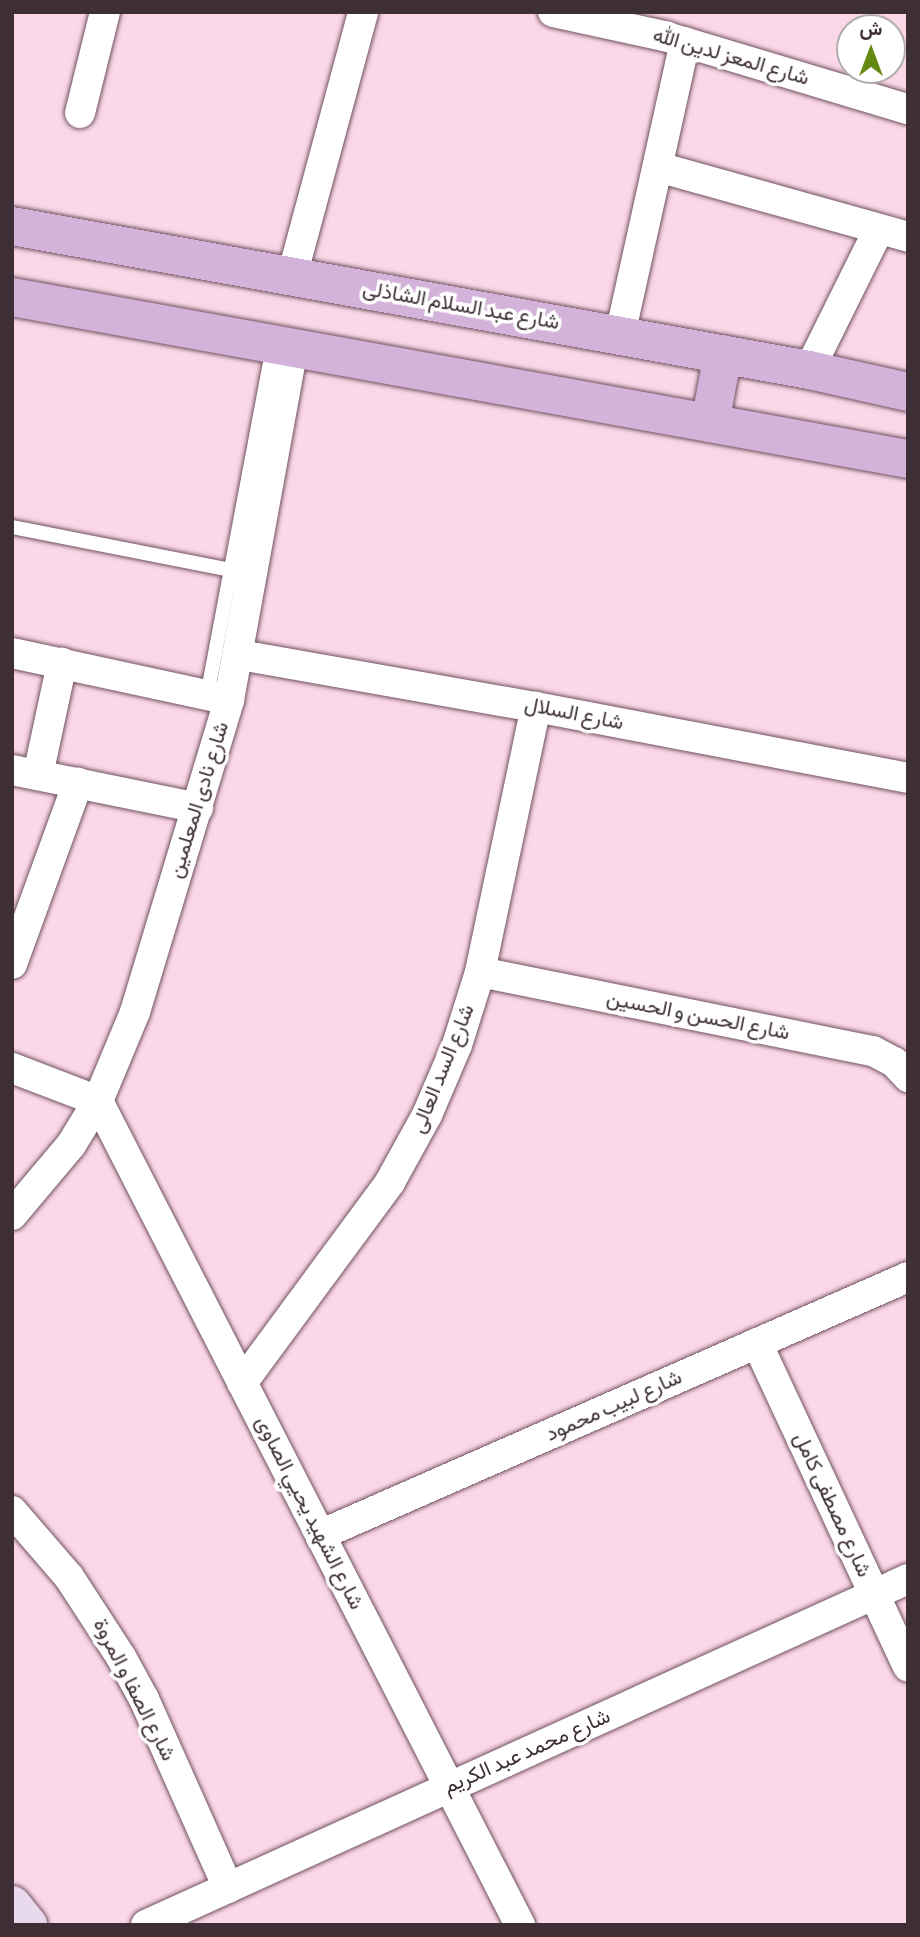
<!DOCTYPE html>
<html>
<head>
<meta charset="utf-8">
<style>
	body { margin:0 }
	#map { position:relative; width:920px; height:1937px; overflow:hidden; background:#fbd7e7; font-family:"Sofia Sans Condensed",Vazirmatn,sans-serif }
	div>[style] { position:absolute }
	.roads { filter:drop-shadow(0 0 2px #705260) drop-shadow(0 0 2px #705260) }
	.lane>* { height:14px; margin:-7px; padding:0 7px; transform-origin:7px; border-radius:7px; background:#fff }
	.street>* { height:30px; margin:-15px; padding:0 15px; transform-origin:15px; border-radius:15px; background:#fff }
	.secondary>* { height:38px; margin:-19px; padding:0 19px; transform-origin:19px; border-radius:19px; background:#e9d9ec }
	.primary>* { height:38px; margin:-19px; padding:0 19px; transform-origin:19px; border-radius:19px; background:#d3b3d9 }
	span { translate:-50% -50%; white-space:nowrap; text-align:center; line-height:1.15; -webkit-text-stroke:7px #fff; paint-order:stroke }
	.street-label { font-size:21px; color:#3d2f35 }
	.frame { position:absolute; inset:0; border:14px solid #3d2f35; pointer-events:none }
	.north { position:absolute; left:836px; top:14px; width:70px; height:70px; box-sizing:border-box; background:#fff; border:2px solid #b1acae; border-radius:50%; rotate:0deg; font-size:19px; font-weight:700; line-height:28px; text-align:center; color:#3d2f35 }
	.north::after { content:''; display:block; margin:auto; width:24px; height:32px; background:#658a13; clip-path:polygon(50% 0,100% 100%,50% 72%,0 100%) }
</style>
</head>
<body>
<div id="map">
	<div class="roads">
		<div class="lane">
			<div style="left:12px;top:527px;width:223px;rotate:11.1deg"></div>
			<div style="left:207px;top:696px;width:356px;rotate:-79.3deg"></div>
		</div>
		<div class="street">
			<div style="left:553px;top:12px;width:114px;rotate:12.2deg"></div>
			<div style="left:664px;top:36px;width:255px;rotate:16.7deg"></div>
			<div style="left:80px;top:113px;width:104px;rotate:-76.1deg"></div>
			<div style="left:658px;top:167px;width:260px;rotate:15.6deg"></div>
			<div style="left:292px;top:276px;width:273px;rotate:-74.9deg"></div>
			<div style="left:620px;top:335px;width:300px;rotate:-77.5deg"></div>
			<div style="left:809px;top:370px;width:157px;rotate:-63.6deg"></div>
			<div style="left:12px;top:653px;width:222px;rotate:12.2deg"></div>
			<div style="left:240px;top:655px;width:301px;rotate:10deg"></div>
			<div style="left:536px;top:707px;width:379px;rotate:10.8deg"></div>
			<div style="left:12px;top:770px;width:190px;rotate:11.5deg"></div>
			<div style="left:38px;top:775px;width:115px;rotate:-77.9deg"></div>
			<div style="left:12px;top:964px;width:193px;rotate:-70deg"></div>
			<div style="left:480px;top:972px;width:401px;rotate:11.4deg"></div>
			<div style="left:873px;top:1051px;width:24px;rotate:28deg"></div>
			<div style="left:894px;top:1062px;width:21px;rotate:47deg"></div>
			<div style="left:12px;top:1068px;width:92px;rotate:21deg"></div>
			<div style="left:98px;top:1101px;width:926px;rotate:62.88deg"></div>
			<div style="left:12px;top:1215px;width:92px;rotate:-49.9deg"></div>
			<div style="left:71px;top:1145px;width:52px;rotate:-58.5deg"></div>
			<div style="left:98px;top:1101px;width:96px;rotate:-67.4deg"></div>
			<div style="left:135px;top:1012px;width:326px;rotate:-73.2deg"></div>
			<div style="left:229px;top:700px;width:357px;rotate:-79.7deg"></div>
			<div style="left:757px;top:1343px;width:357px;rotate:65deg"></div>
			<div style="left:242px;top:1383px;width:250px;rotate:-53.6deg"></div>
			<div style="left:390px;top:1182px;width:77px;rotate:-61.1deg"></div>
			<div style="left:427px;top:1115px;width:76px;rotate:-66.8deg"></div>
			<div style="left:457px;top:1045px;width:77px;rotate:-72.5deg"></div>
			<div style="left:480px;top:972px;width:271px;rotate:-78.1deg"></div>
			<div style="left:12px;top:1511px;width:87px;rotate:49.2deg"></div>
			<div style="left:69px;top:1577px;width:95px;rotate:57deg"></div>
			<div style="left:121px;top:1657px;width:48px;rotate:61.3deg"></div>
			<div style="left:144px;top:1699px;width:207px;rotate:66deg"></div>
			<div style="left:320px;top:1535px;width:642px;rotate:-23.69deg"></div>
			<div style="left:146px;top:1925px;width:837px;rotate:-24.42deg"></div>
		</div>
		<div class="secondary">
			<div style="left:12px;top:1905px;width:26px;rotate:51deg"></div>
		</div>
		<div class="primary">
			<div style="left:12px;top:226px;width:810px;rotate:10.24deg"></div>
			<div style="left:809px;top:370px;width:101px;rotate:12.5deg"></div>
			<div style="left:12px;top:297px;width:911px;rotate:10.25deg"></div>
			<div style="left:710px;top:423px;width:70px;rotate:-79.3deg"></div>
		</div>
	</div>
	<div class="street-label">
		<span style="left:731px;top:57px;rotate:16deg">شارع المعز لدين الله</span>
		<span style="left:461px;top:306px;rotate:10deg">شارع عبد السلام الشاذلى</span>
		<span style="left:574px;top:714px;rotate:11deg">شارع السلال</span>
		<span style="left:199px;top:800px;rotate:-73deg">شارع نادى المعلمين</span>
		<span style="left:698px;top:1016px;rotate:11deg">شارع الحسن و الحسين</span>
		<span style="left:443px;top:1069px;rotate:-68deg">شارع السد العالى</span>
		<span style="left:614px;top:1406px;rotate:-24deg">شارع لبيب محمود</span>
		<span style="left:832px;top:1505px;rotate:65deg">شارع مصطفى كامل</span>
		<span style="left:309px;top:1513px;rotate:63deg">شارع الشهيد يحيي الصاوى</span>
		<span style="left:134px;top:1690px;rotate:63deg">شارع الصفا و المروة</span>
		<span style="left:527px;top:1752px;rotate:-24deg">شارع محمد عبد الكريم</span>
	</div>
	<div class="frame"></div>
	<div class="north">ش</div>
</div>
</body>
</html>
